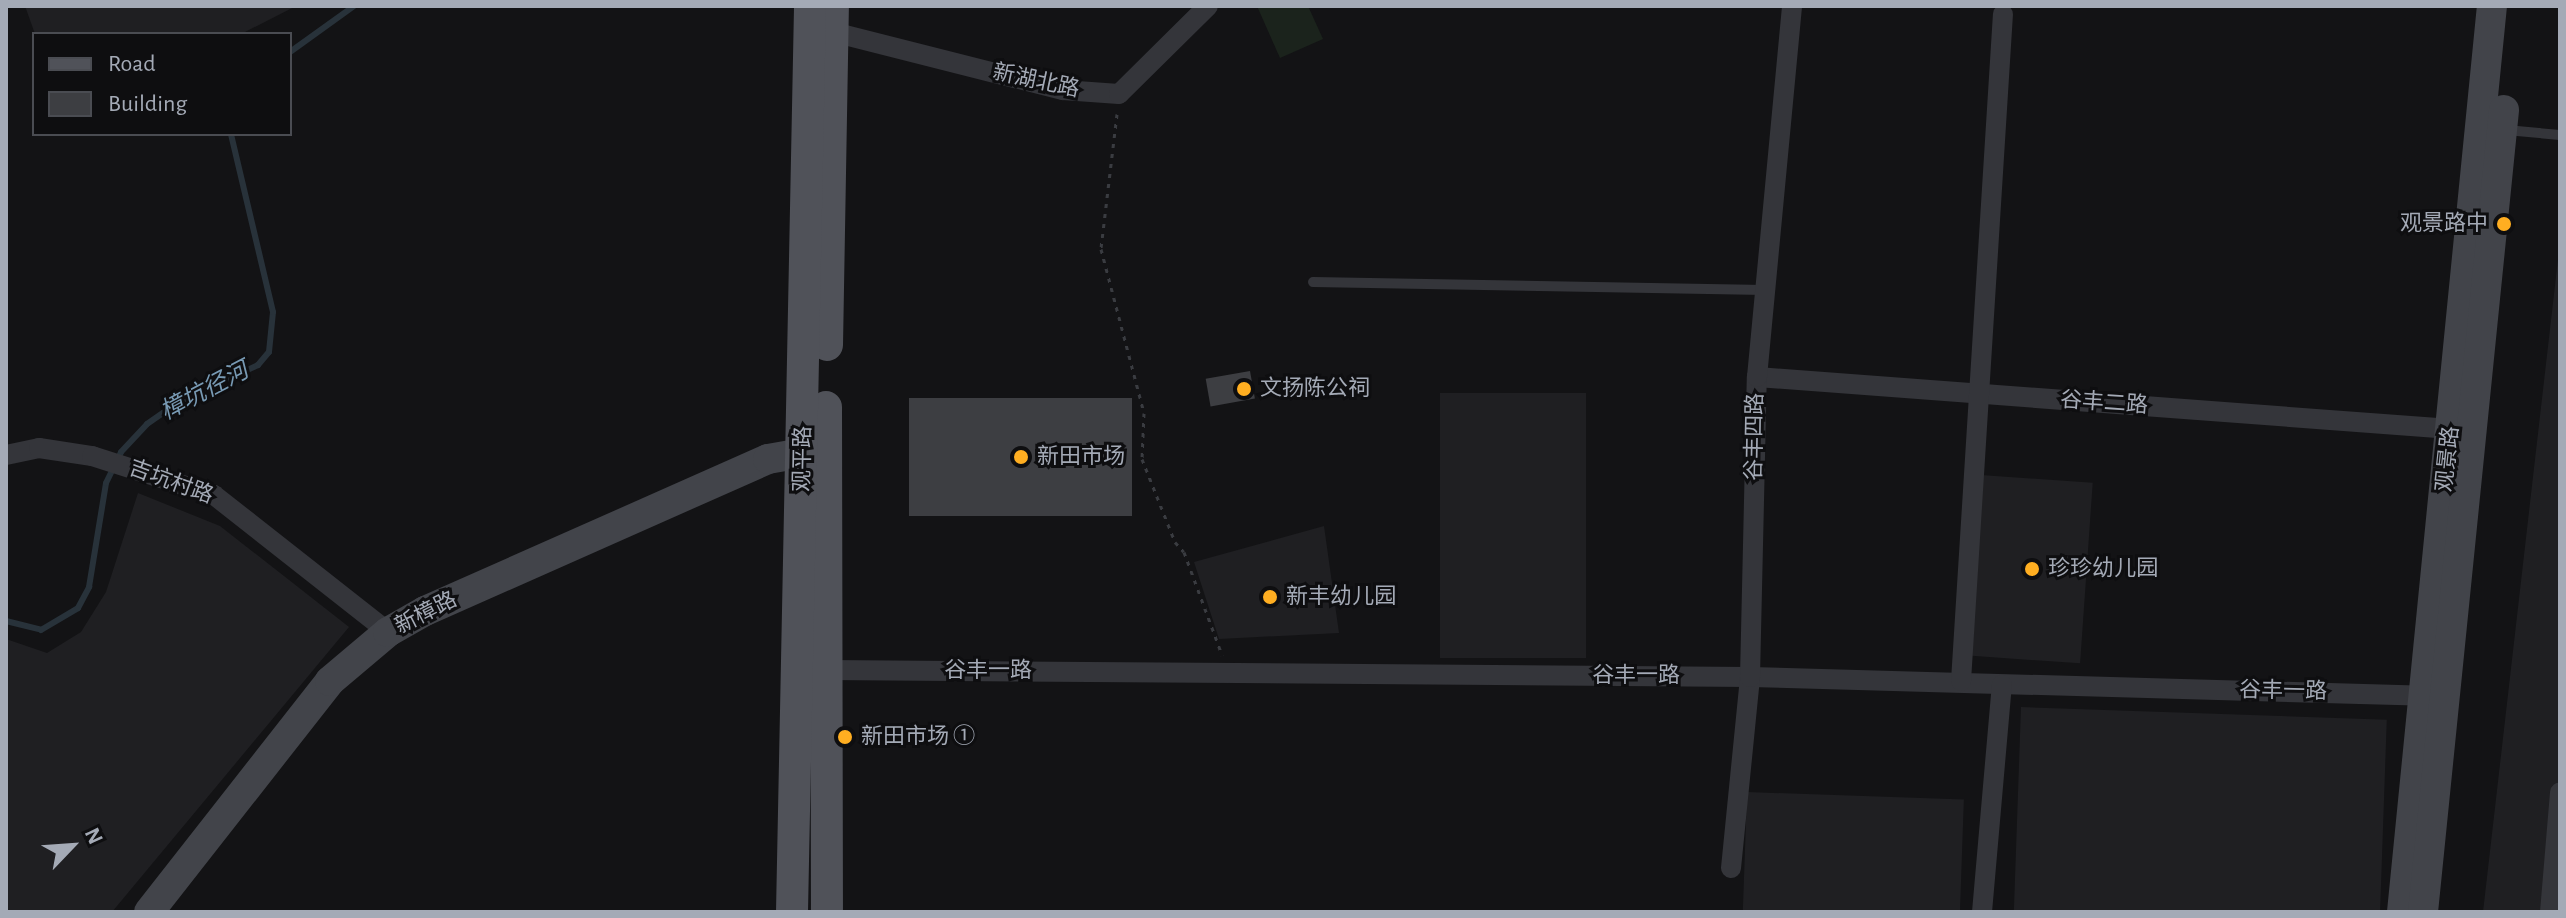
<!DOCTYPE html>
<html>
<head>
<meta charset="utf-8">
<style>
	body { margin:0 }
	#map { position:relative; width:2566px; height:918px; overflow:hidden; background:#131315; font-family:"Alegreya Sans","Noto Sans SC",sans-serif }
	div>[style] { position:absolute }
	.built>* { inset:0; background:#1f1f22; transform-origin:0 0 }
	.green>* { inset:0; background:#1b231c }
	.stream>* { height:6px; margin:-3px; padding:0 3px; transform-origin:3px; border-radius:3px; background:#28323a }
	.building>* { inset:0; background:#3d3e42; transform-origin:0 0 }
	.path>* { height:3px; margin-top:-1.5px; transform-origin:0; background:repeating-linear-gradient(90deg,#3a3c41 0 4px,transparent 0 10px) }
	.lane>* { height:10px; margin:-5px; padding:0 5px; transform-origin:5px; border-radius:5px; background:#34353a }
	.street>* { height:20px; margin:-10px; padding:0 10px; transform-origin:10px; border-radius:10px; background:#34353a }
	.secondary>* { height:30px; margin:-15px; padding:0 15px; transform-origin:15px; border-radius:15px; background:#42444a }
	.primary>* { height:32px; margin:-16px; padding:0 16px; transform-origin:16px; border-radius:16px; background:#505259 }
	.dots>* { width:22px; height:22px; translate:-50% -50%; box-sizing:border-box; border:4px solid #0e0e10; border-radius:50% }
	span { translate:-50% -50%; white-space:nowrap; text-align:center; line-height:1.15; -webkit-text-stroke:6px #0e0e10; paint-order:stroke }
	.street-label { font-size:22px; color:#a4aab6 }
	.poi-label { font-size:22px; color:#a4aab6 }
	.right { translate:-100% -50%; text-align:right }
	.left { translate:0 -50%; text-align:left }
	.water-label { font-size:24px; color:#789ab4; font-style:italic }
	.frame { position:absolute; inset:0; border:8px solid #a4aab6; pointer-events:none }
	.legend { position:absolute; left:32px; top:32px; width:260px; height:104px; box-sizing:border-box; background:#0e0e10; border:2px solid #4a4c52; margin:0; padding:10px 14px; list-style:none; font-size:24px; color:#a4aab6 }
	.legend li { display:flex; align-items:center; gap:16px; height:40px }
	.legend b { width:40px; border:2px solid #4a4c52 }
	.north { position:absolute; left:32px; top:806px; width:80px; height:80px; -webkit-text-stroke:6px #0e0e10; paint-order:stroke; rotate:65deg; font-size:22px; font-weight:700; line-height:32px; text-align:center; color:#a4aab6 }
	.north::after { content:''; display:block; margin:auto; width:28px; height:36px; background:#a4aab6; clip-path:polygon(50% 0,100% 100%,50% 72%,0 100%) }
</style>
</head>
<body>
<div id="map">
	<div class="built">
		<div style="clip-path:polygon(25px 6px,296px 6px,241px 34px,35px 34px)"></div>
		<div style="clip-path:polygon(2560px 242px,2560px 912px,2483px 912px)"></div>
		<div style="left:1440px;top:393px;width:146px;height:265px"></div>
		<div style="left:1981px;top:475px;width:112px;height:181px;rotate:4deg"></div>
		<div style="clip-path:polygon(138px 493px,220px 526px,349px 627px,112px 912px,6px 912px,6px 639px,47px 653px,81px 632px,106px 592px)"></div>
		<div style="clip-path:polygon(1324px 526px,1339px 633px,1219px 639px,1194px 562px)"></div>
		<div style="left:2021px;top:707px;width:366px;height:206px;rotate:2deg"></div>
		<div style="left:1747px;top:792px;width:217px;height:120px;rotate:2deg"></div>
	</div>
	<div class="green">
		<div style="clip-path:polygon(1257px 6px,1308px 6px,1323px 39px,1280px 58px)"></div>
	</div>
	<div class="stream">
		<div style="left:290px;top:52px;width:79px;rotate:-35.7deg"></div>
		<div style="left:6px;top:621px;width:36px;rotate:14deg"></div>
		<div style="left:41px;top:630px;width:43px;rotate:-30.7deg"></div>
		<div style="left:78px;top:608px;width:24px;rotate:-62deg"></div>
		<div style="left:89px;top:587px;width:105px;rotate:-80.7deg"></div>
		<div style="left:106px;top:483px;width:34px;rotate:-64deg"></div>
		<div style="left:121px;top:452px;width:38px;rotate:-47deg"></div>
		<div style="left:147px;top:424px;width:38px;rotate:-35deg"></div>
		<div style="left:178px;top:402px;width:88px;rotate:-24.8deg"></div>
		<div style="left:258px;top:365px;width:17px;rotate:-50deg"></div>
		<div style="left:269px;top:352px;width:40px;rotate:-84.3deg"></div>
		<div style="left:273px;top:312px;width:183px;rotate:-103.3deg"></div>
	</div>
	<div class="building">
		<div style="left:1250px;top:371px;width:28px;height:45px;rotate:80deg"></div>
		<div style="left:909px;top:398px;width:223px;height:118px"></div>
	</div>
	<div class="path">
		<div style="left:1117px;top:114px;width:136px;rotate:96.8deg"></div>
		<div style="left:1101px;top:249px;width:170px;rotate:75.3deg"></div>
		<div style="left:1144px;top:413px;width:46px;rotate:92.5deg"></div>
		<div style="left:1142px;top:459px;width:89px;rotate:68.3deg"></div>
		<div style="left:1175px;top:542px;width:13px;rotate:48deg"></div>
		<div style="left:1184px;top:552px;width:110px;rotate:69.7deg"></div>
	</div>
	<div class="lane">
		<div style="left:2506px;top:130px;width:54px;rotate:5.3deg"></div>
		<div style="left:1313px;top:282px;width:452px;rotate:1deg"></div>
	</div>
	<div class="street">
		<div style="left:833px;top:32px;width:237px;rotate:14.2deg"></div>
		<div style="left:1063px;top:90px;width:56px;rotate:4.1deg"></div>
		<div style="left:1119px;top:94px;width:125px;rotate:-44.7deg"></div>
		<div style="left:1757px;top:377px;width:696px;rotate:4.29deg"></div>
		<div style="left:6px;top:455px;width:34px;rotate:-12deg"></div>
		<div style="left:39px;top:448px;width:54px;rotate:8.6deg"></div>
		<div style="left:92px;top:456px;width:128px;rotate:17.7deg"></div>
		<div style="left:214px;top:495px;width:221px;rotate:38.2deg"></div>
		<div style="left:826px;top:670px;width:924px;rotate:0.43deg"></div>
		<div style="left:1750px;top:677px;width:684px;rotate:1.59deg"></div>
		<div style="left:1961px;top:681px;width:668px;rotate:-86.4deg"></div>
		<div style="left:1731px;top:868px;width:192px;rotate:-84.3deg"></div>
		<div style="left:1750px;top:677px;width:300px;rotate:-88.7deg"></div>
		<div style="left:1757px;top:377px;width:373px;rotate:-84.6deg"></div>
		<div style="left:1982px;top:912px;width:228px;rotate:-85deg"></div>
		<div style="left:2550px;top:912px;width:120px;rotate:-85.2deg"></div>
	</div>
	<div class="secondary">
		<div style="left:149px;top:912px;width:293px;rotate:-51.9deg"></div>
		<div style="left:330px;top:681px;width:76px;rotate:-40.2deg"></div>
		<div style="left:388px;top:632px;width:43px;rotate:-29.6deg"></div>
		<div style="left:425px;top:611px;width:375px;rotate:-23.9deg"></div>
		<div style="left:768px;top:459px;width:36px;rotate:-10deg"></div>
		<div style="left:2402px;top:912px;width:910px;rotate:-84.33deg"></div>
		<div style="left:2423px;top:912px;width:806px;rotate:-84.23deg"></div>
	</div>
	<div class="primary">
		<div style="left:827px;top:345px;width:339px;rotate:-89deg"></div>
		<div style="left:826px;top:407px;width:505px;rotate:89.89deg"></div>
		<div style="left:792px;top:912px;width:906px;rotate:-88.86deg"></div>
	</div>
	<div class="dots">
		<div style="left:2504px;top:224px;background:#ffae21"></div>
		<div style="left:1244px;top:389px;background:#ffae21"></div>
		<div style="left:1021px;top:457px;background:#ffae21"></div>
		<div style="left:2032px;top:569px;background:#ffae21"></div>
		<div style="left:1270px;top:597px;background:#ffae21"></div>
		<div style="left:845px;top:737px;background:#ffae21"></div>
	</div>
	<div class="street-label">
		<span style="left:1036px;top:81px;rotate:12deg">新湖北路</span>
		<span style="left:2104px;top:403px;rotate:4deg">谷丰二路</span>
		<span style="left:1755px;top:437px;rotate:-89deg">谷丰四路</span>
		<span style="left:803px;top:459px;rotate:-89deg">观平路</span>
		<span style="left:2448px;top:459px;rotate:-84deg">观景路</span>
		<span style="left:171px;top:482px;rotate:20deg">吉坑村路</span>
		<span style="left:426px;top:613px;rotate:-27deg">新樟路</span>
		<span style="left:988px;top:671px">谷丰一路</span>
		<span style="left:1636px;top:676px">谷丰一路</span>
		<span style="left:2283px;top:691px;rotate:1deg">谷丰一路</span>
	</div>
	<div class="poi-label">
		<span class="right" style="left:2488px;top:224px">观景路中</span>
		<span class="left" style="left:1260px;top:389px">文扬陈公祠</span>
		<span class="left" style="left:1037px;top:457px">新田市场</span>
		<span class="left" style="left:2048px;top:569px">珍珍幼儿园</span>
		<span class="left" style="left:1286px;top:597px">新丰幼儿园</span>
		<span class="left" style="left:861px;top:737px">新田市场 ①</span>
	</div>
	<div class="water-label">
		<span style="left:205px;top:392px;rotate:-28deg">樟坑径河</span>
	</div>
	<div class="frame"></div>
	<ul class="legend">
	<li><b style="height:10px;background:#505259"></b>Road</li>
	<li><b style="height:22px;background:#3d3e42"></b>Building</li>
	</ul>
	<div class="north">N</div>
</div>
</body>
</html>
